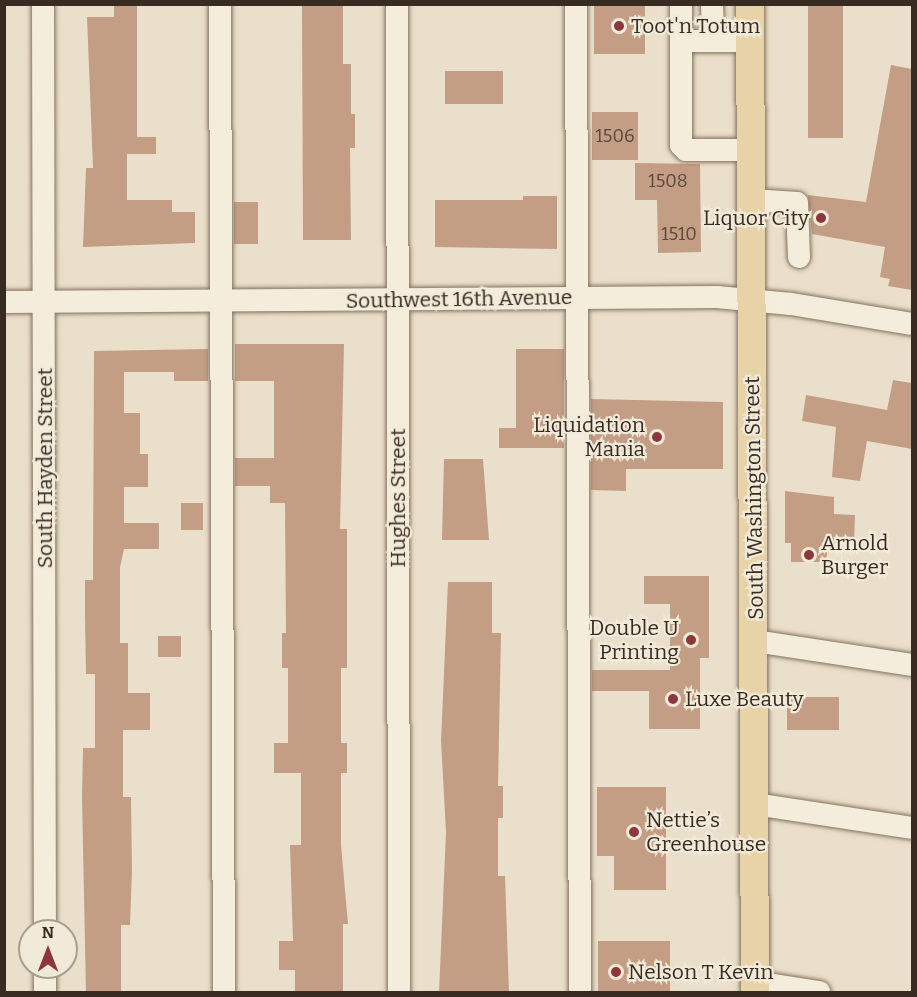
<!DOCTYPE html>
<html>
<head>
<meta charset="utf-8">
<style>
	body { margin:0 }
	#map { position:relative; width:917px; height:997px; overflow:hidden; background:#eadfca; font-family:Bitter,serif }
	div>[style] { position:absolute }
	.building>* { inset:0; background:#c39d84; transform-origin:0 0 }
	.roads { filter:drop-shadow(0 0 2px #847360) drop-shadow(0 0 2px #847360) }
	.minor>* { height:22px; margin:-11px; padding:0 11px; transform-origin:11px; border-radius:11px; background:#f5eddc }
	.major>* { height:28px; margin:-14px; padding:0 14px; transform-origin:14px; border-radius:14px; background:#e8d2a7 }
	.dots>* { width:16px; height:16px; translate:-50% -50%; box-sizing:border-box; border:3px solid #f2ead9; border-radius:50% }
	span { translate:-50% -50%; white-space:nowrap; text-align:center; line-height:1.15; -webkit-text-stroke:4.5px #f2ead9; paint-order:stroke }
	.number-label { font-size:18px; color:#5a483a }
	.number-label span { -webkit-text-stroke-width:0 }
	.poi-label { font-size:21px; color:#372b22 }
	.left { translate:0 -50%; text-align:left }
	.right { translate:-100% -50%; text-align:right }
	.street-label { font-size:21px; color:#372b22 }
	.frame { position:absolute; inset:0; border:6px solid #372b22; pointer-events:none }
	.north { position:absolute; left:18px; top:919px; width:60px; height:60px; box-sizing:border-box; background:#f2ead9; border:2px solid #a79e90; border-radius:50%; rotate:0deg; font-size:16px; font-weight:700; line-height:24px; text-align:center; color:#372b22 }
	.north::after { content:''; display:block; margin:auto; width:21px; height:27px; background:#8c373a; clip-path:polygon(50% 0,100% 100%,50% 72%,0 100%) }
</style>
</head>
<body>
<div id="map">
	<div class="building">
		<div style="clip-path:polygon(114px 4px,137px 4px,137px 137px,156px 137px,156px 154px,127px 154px,127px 200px,172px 200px,172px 212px,195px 212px,195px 243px,83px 247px,86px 168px,93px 168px,87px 17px,114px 17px)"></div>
		<div style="clip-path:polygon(302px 4px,343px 4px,343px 64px,351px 64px,351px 114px,355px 114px,355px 148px,350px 148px,351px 240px,303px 240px)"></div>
		<div style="left:594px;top:4px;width:51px;height:50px"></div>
		<div style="left:808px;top:4px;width:35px;height:134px"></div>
		<div style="clip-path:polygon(891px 65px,912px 69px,912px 290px,888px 286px,890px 279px,880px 277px,885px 247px,812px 234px,808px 195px,866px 202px)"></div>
		<div style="left:445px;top:71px;width:58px;height:33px"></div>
		<div style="left:592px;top:112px;width:46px;height:48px"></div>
		<div style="clip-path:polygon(635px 163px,700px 164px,701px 252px,658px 253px,657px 200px,635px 200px)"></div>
		<div style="clip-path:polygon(523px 196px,557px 196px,557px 249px,435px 247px,435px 200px,523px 200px)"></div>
		<div style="left:234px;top:202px;width:24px;height:42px"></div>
		<div style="clip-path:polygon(235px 344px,344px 344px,340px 529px,347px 529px,347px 668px,341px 668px,341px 743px,347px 743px,347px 773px,341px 773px,341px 845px,348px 924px,343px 924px,343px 993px,295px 993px,295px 970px,279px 970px,279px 941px,293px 941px,290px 845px,301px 845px,301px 773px,274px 773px,274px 743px,288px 743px,288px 668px,282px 668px,282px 633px,286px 633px,285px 503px,270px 503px,270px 486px,235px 486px,235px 458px,274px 458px,274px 381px,235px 381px)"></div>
		<div style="clip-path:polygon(208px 349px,208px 381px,174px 381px,174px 372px,124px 372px,124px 413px,140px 413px,140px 454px,148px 454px,148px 487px,124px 487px,124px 523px,159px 523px,159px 549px,124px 549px,120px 567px,120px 643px,128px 643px,128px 693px,150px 693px,150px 730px,123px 730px,123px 797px,131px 797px,132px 870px,130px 925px,121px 925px,121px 993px,86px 993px,82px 797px,83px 748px,95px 748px,95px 674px,86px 674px,85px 617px,85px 580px,93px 580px,94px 351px)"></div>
		<div style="clip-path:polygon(516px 349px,564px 349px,564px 448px,499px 448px,499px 428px,516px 428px)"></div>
		<div style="clip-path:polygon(893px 380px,912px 383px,912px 449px,867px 441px,860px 481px,832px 477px,836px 427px,802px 421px,806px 395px,887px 410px)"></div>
		<div style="clip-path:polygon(591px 399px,723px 402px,723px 469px,626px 469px,626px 491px,591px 490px)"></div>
		<div style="clip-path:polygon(444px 459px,483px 459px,489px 540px,442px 540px)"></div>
		<div style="clip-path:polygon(785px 491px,834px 497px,834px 514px,855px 515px,854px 543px,827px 543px,827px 562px,791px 562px,791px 543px,785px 543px)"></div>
		<div style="left:181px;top:503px;width:22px;height:27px"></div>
		<div style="clip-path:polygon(644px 576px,709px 576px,709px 658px,700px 658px,700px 729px,649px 729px,649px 691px,592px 691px,592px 670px,670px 670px,670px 604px,644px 604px)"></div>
		<div style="clip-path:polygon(448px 582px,492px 582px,492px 633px,501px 633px,498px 786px,503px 786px,503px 818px,498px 818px,498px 876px,505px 876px,509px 993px,439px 993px,446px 832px,441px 741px)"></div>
		<div style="left:158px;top:636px;width:23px;height:21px"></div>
		<div style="left:787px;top:697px;width:52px;height:33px"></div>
		<div style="clip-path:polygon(597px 787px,666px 787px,666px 890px,614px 890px,614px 856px,597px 856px)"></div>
		<div style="left:670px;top:941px;width:52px;height:72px;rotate:90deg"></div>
	</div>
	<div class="roads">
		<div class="minor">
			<div style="left:43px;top:4px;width:927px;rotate:89.88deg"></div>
			<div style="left:220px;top:4px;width:988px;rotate:89.77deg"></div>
			<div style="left:397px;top:4px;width:988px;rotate:89.88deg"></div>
			<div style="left:576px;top:4px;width:988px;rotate:89.77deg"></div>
			<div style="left:681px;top:4px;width:37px;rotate:90deg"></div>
			<div style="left:681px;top:41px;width:70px"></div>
			<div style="left:712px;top:4px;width:37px;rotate:88deg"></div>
			<div style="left:681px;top:41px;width:104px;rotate:90deg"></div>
			<div style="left:681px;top:145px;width:7px;rotate:45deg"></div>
			<div style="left:686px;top:150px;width:65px"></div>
			<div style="left:752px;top:200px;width:45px;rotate:3.8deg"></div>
			<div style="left:797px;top:203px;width:54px;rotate:87.9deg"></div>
			<div style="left:4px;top:302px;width:713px;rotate:-0.4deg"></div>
			<div style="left:717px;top:297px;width:74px;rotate:5.4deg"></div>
			<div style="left:791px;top:304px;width:123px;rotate:9.4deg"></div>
			<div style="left:755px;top:641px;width:159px;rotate:8.7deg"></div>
			<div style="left:755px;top:804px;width:159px;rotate:8.7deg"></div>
			<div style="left:755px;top:982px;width:65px;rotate:8.9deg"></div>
			<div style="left:45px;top:992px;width:25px;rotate:-90deg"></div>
		</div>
		<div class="major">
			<div style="left:750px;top:4px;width:988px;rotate:89.71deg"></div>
		</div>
	</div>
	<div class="dots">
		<div style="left:619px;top:26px;background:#8c373a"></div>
		<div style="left:821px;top:218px;background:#8c373a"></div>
		<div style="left:657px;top:437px;background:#8c373a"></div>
		<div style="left:809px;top:555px;background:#8c373a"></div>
		<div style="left:691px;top:640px;background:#8c373a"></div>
		<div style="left:673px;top:699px;background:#8c373a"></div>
		<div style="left:634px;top:832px;background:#8c373a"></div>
		<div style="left:616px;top:972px;background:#8c373a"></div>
	</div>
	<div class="number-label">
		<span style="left:615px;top:136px">1506</span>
		<span style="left:668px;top:181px">1508</span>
		<span style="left:679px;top:234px">1510</span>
	</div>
	<div class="poi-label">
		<span class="left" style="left:631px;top:26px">Toot'n Totum</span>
		<span class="right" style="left:809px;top:218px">Liquor City</span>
		<span class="right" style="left:645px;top:437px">Liquidation<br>Mania</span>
		<span class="left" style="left:821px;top:555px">Arnold<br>Burger</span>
		<span class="right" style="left:679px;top:640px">Double U<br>Printing</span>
		<span class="left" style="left:685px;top:699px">Luxe Beauty</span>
		<span class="left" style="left:646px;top:832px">Nettie’s<br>Greenhouse</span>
		<span class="left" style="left:628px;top:972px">Nelson T Kevin</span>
	</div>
	<div class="street-label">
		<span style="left:459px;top:299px;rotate:-1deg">Southwest 16th Avenue</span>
		<span style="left:45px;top:468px;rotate:-90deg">South Hayden Street</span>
		<span style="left:398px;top:498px;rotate:-90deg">Hughes Street</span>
		<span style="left:754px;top:498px;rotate:-91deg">South Washington Street</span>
	</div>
	<div class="frame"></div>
	<div class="north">N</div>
</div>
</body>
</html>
